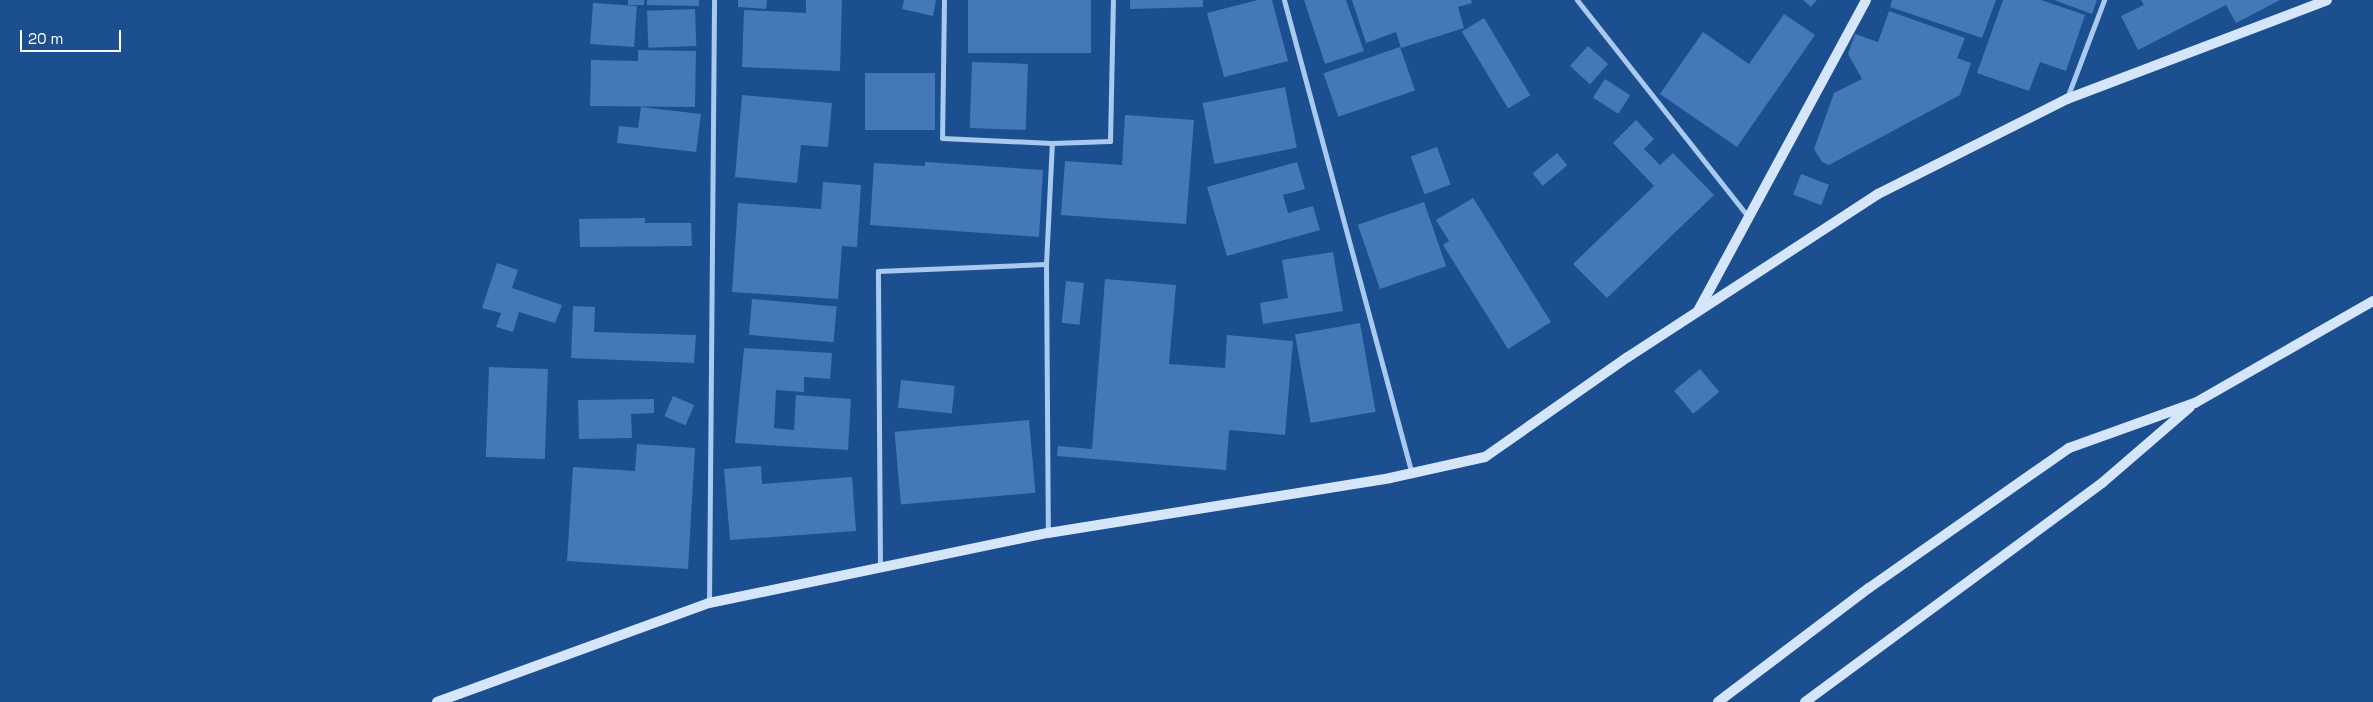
<!DOCTYPE html>
<html>
<head>
<meta charset="utf-8">
<style>
	body { margin:0 }
	#map { position:relative; width:2373px; height:702px; overflow:hidden; background:#1b4f8f; font-family:"Space Grotesk",sans-serif }
	div>[style] { position:absolute }
	.building>* { inset:0; background:#4478b7; transform-origin:0 0 }
	.street>* { height:5px; margin:-2.5px; padding:0 2.5px; transform-origin:2.5px; border-radius:2.5px; background:#a9c9ee }
	.secondary>* { height:10px; margin:-5px; padding:0 5px; transform-origin:5px; border-radius:5px; background:#d6e6fa }
	span { translate:-50% -50%; white-space:nowrap; text-align:center; line-height:1.15; -webkit-text-stroke:4px #1b4f8f; paint-order:stroke }
	.scale { position:absolute; left:20px; top:30px; width:101px; height:22px; box-sizing:border-box; border:2px solid #fff; border-top:0; padding-left:6px; font-size:15px; line-height:18px; white-space:nowrap; color:#fff; -webkit-text-stroke:4px #1b4f8f; paint-order:stroke }
</style>
</head>
<body>
<div id="map">
	<div class="building">
		<div style="left:628px;top:0;width:16px;height:5px"></div>
		<div style="clip-path:polygon(647px 0,699px 0,699px 6px,647px 5px)"></div>
		<div style="clip-path:polygon(738px 0,767px 0,766px 9px,738px 7px)"></div>
		<div style="clip-path:polygon(806px 0,842px 0,840px 71px,742px 67px,744px 10px,806px 13px)"></div>
		<div style="clip-path:polygon(904px 0,936px 0,933px 16px,902px 9px)"></div>
		<div style="left:968px;top:0;width:123px;height:53px"></div>
		<div style="clip-path:polygon(1130px 0,1203px 0,1203px 7px,1130px 9px)"></div>
		<div style="clip-path:polygon(1258px 0,1272px 0,1288px 61px,1224px 77px,1207px 13px)"></div>
		<div style="clip-path:polygon(1304px 0,1346px 0,1364px 51px,1325px 64px)"></div>
		<div style="clip-path:polygon(1352px 0,1471px 0,1472px 3px,1458px 7px,1464px 28px,1401px 48px,1396px 32px,1366px 43px)"></div>
		<div style="clip-path:polygon(1803px 0,1817px 0,1811px 7px)"></div>
		<div style="clip-path:polygon(1892px 0,1996px 0,1982px 38px,1890px 7px)"></div>
		<div style="clip-path:polygon(2003px 0,2041px 0,2085px 15px,2066px 71px,2040px 62px,2029px 91px,1977px 73px)"></div>
		<div style="clip-path:polygon(2054px 0,2097px 0,2092px 14px)"></div>
		<div style="clip-path:polygon(2141px 0,2280px 0,2236px 23px,2226px 5px,2138px 50px,2121px 16px,2144px 5px)"></div>
		<div style="left:593px;top:3px;width:44px;height:41px;rotate:4deg"></div>
		<div style="left:695px;top:9px;width:37px;height:48px;rotate:88deg"></div>
		<div style="clip-path:polygon(1889px 11px,1965px 38px,1957px 58px,1971px 63px,1960px 95px,1829px 165px,1822px 162px,1814px 149px,1834px 93px,1862px 79px,1848px 54px,1855px 34px,1878px 42px)"></div>
		<div style="clip-path:polygon(1784px 14px,1815px 35px,1737px 147px,1660px 94px,1703px 32px,1749px 64px)"></div>
		<div style="left:1484px;top:18px;width:90px;height:26px;rotate:59deg"></div>
		<div style="left:1588px;top:46px;width:27px;height:27px;rotate:42deg"></div>
		<div style="left:1400px;top:47px;width:46px;height:81px;rotate:71deg"></div>
		<div style="clip-path:polygon(638px 50px,696px 51px,695px 107px,590px 106px,591px 60px,638px 61px)"></div>
		<div style="left:972px;top:62px;width:56px;height:66px;rotate:2deg"></div>
		<div style="left:935px;top:73px;width:57px;height:70px;rotate:90deg"></div>
		<div style="left:1605px;top:79px;width:30px;height:22px;rotate:33deg"></div>
		<div style="left:1285px;top:87px;width:62px;height:84px;rotate:79deg"></div>
		<div style="clip-path:polygon(742px 95px,832px 103px,828px 147px,801px 145px,797px 183px,735px 177px)"></div>
		<div style="clip-path:polygon(641px 107px,701px 114px,696px 152px,617px 143px,619px 126px,638px 128px)"></div>
		<div style="clip-path:polygon(1125px 115px,1194px 120px,1186px 224px,1061px 215px,1065px 161px,1122px 165px)"></div>
		<div style="clip-path:polygon(1636px 120px,1654px 139px,1644px 149px,1660px 165px,1673px 153px,1714px 195px,1607px 298px,1573px 264px,1654px 186px,1613px 143px)"></div>
		<div style="left:1437px;top:147px;width:40px;height:28px;rotate:70deg"></div>
		<div style="left:1557px;top:153px;width:16px;height:32px;rotate:50deg"></div>
		<div style="clip-path:polygon(925px 162px,1043px 170px,1039px 237px,870px 225px,874px 163px,925px 166px)"></div>
		<div style="clip-path:polygon(1297px 162px,1305px 189px,1283px 195px,1288px 213px,1313px 206px,1320px 230px,1227px 256px,1207px 187px)"></div>
		<div style="left:1801px;top:174px;width:30px;height:22px;rotate:21deg"></div>
		<div style="clip-path:polygon(823px 182px,861px 185px,857px 247px,842px 246px,838px 299px,732px 292px,738px 203px,821px 209px)"></div>
		<div style="clip-path:polygon(1473px 198px,1551px 322px,1508px 349px,1443px 245px,1449px 241px,1436px 220px)"></div>
		<div style="left:1424px;top:202px;width:68px;height:70px;rotate:71deg"></div>
		<div style="clip-path:polygon(645px 218px,645px 223px,691px 223px,692px 246px,580px 247px,579px 219px)"></div>
		<div style="clip-path:polygon(1333px 252px,1343px 311px,1263px 324px,1260px 303px,1288px 298px,1282px 260px)"></div>
		<div style="clip-path:polygon(497px 263px,518px 270px,512px 288px,562px 305px,555px 323px,519px 312px,513px 332px,496px 327px,501px 313px,482px 308px)"></div>
		<div style="clip-path:polygon(1105px 279px,1176px 285px,1169px 364px,1225px 368px,1227px 335px,1293px 341px,1285px 435px,1229px 430px,1226px 470px,1057px 456px,1058px 446px,1092px 449px)"></div>
		<div style="left:1066px;top:281px;width:18px;height:42px;rotate:6deg"></div>
		<div style="left:752px;top:299px;width:85px;height:36px;rotate:5deg"></div>
		<div style="clip-path:polygon(573px 306px,595px 307px,594px 332px,696px 335px,694px 363px,571px 358px)"></div>
		<div style="left:1360px;top:323px;width:90px;height:66px;rotate:80deg"></div>
		<div style="clip-path:polygon(744px 348px,832px 353px,830px 379px,804px 377px,804px 392px,776px 390px,774px 428px,794px 430px,796px 395px,851px 399px,848px 450px,735px 443px)"></div>
		<div style="left:489px;top:367px;width:59px;height:90px;rotate:2deg"></div>
		<div style="left:1700px;top:369px;width:30px;height:34px;rotate:50deg"></div>
		<div style="left:901px;top:380px;width:54px;height:28px;rotate:6deg"></div>
		<div style="left:673px;top:396px;width:23px;height:22px;rotate:23deg"></div>
		<div style="clip-path:polygon(654px 399px,654px 413px,631px 414px,632px 438px,579px 439px,578px 400px)"></div>
		<div style="left:1029px;top:420px;width:73px;height:135px;rotate:85deg"></div>
		<div style="clip-path:polygon(637px 444px,695px 448px,688px 569px,567px 561px,573px 467px,635px 471px)"></div>
		<div style="clip-path:polygon(761px 466px,762px 484px,852px 477px,856px 531px,730px 540px,724px 469px)"></div>
	</div>
	<div class="street">
		<div style="left:944px;top:0;width:138px;rotate:90.8deg"></div>
		<div style="left:942px;top:138px;width:110px;rotate:2.6deg"></div>
		<div style="left:1052px;top:143px;width:58px;rotate:-2deg"></div>
		<div style="left:1110px;top:141px;width:141px;rotate:-88.8deg"></div>
		<div style="left:1284px;top:0;width:490px;rotate:74.9deg"></div>
		<div style="left:1577px;top:0;width:274px;rotate:51.7deg"></div>
		<div style="left:2067px;top:98px;width:105px;rotate:-69.3deg"></div>
		<div style="left:1046px;top:264px;width:121px;rotate:-87.2deg"></div>
		<div style="left:880px;top:568px;width:297px;rotate:-90.4deg"></div>
		<div style="left:878px;top:271px;width:168px;rotate:-2.4deg"></div>
		<div style="left:1046px;top:264px;width:269px;rotate:89.6deg"></div>
		<div style="left:709px;top:603px;width:603px;rotate:-89.52deg"></div>
	</div>
	<div class="secondary">
		<div style="left:1698px;top:311px;width:353px;rotate:-61.6deg"></div>
		<div style="left:437px;top:702px;width:289px;rotate:-20deg"></div>
		<div style="left:709px;top:603px;width:346px;rotate:-11.7deg"></div>
		<div style="left:1048px;top:533px;width:346px;rotate:-9.1deg"></div>
		<div style="left:1390px;top:478px;width:97px;rotate:-12.5deg"></div>
		<div style="left:1485px;top:457px;width:174px;rotate:-35deg"></div>
		<div style="left:1628px;top:357px;width:298px;rotate:-33.1deg"></div>
		<div style="left:1878px;top:194px;width:212px;rotate:-26.7deg"></div>
		<div style="left:2067px;top:99px;width:278px;rotate:-20.8deg"></div>
		<div style="left:1718px;top:702px;width:189px;rotate:-37.1deg"></div>
		<div style="left:1869px;top:588px;width:244px;rotate:-35deg"></div>
		<div style="left:2069px;top:448px;width:134px;rotate:-19.7deg"></div>
		<div style="left:2195px;top:403px;width:205px;rotate:-29.8deg"></div>
		<div style="left:1805px;top:702px;width:369px;rotate:-36.4deg"></div>
		<div style="left:2102px;top:483px;width:116px;rotate:-40.8deg"></div>
	</div>
	<div class="scale">20 m</div>
</div>
</body>
</html>
